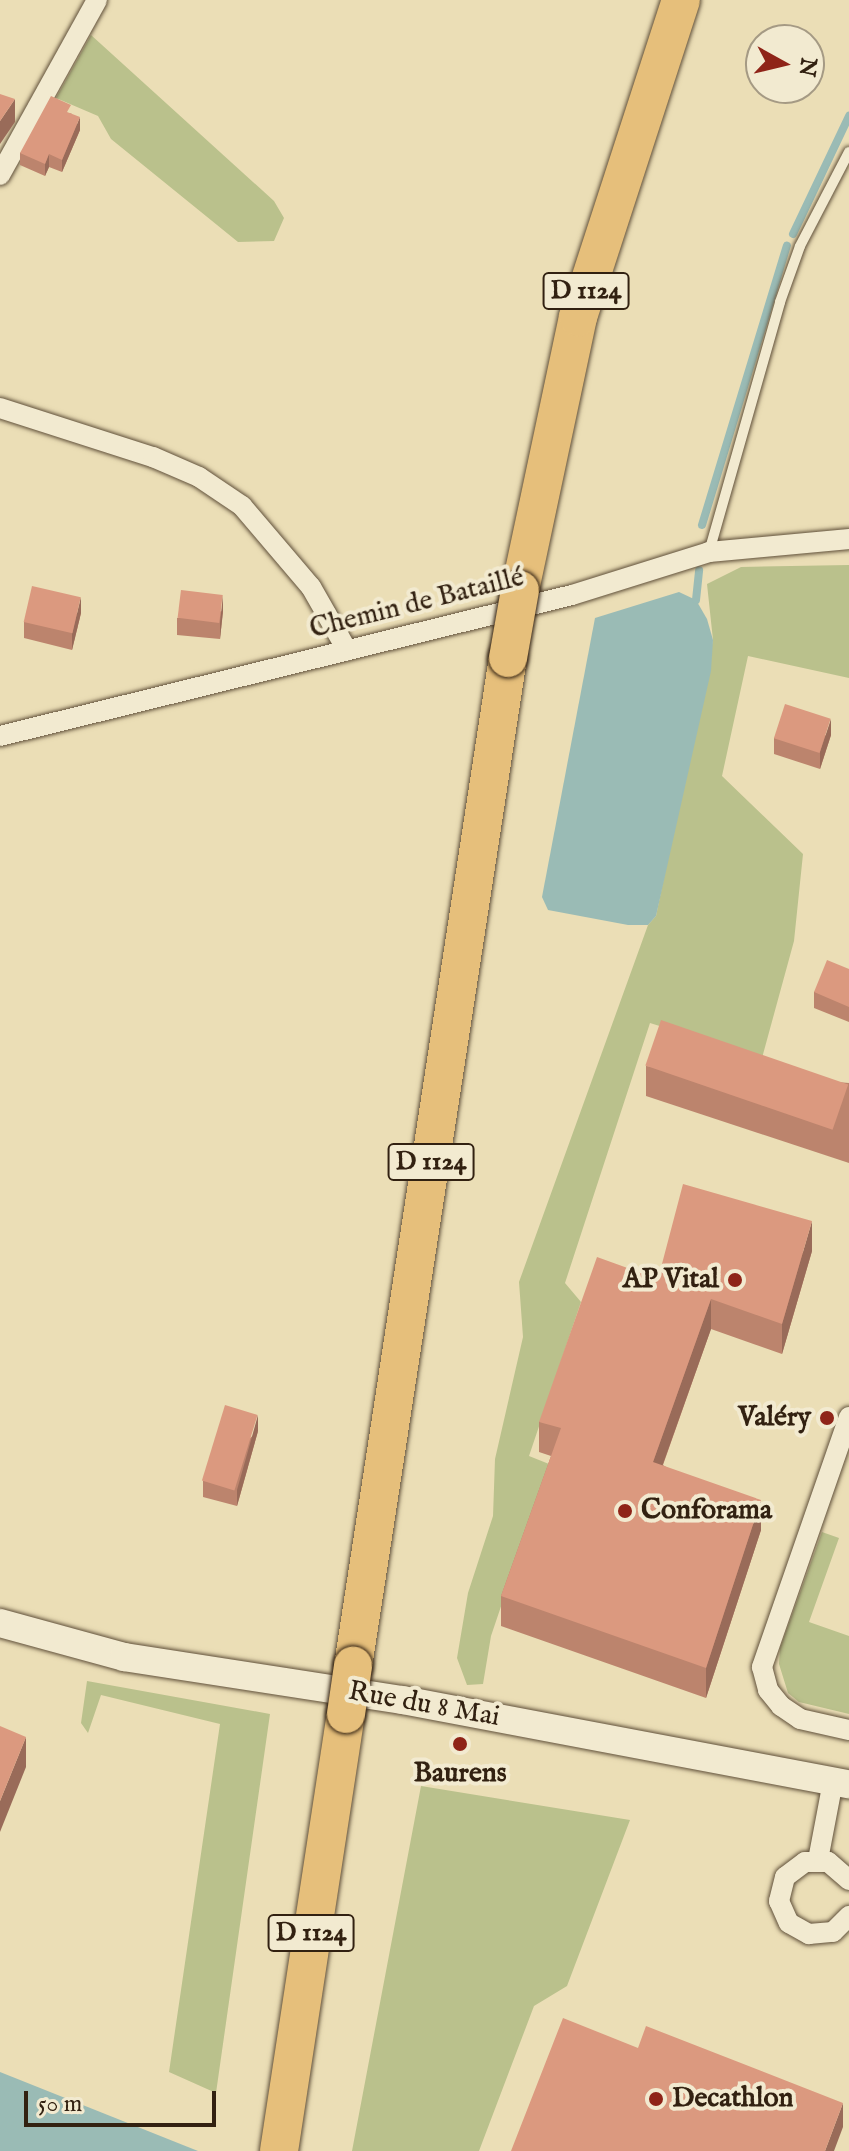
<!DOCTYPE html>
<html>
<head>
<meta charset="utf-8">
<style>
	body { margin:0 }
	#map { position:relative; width:849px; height:2151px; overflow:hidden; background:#ebdeb6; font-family:"IM FELL English",serif }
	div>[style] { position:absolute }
	.green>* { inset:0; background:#bac18c }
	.water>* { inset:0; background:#9abbb5 }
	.stream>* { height:8px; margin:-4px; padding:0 4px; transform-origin:4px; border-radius:4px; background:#9abbb5 }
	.roads { filter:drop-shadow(0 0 2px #60503a) drop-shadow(0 0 2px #60503a) }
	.lane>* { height:10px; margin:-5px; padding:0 5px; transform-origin:5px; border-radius:5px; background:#f2ead0 }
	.street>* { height:20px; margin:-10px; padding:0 10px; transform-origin:10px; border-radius:10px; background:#f2ead0 }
	.secondary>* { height:28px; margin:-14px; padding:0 14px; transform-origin:14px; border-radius:14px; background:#f2ead0 }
	.highway>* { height:38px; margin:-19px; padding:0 19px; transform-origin:19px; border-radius:19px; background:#e6bf7b }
	.bridges { filter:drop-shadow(0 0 2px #322111) drop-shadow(0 0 2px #322111) }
	.highway-bridge>* { height:38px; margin:-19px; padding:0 19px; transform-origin:19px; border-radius:19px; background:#e6bf7b }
	.wall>* { inset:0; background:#bc846d }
	.shaded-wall>* { inset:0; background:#996b59 }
	.building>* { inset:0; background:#db997f; transform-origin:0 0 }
	.dots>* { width:22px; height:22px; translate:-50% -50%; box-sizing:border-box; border:4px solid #f2ead0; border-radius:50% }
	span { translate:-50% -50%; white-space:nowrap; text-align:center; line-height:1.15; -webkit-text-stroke:8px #f2ead0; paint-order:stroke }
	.shield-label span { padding:2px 6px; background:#f2ead0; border:2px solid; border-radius:6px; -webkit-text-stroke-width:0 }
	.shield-label { font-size:26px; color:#322111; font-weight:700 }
	.street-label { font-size:28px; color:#322111 }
	.poi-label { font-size:28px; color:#322111; font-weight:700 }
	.right { translate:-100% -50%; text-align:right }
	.left { translate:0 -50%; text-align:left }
	.north { position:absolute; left:745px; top:24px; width:80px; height:80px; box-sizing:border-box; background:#f2ead0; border:2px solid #a59a84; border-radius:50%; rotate:98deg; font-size:22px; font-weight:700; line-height:32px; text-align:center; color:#322111 }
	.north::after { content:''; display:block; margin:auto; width:28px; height:36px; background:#8f2418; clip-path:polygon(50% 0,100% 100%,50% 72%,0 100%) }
	.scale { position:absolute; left:24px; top:2091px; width:192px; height:36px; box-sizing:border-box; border:4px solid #322111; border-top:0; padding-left:10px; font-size:24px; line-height:28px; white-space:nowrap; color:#322111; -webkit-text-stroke:6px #f2ead0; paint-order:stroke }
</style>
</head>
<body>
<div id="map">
	<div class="green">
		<div style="clip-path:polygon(91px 35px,274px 201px,284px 218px,274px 241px,238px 242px,111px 139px,98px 116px,56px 98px)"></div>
		<div style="clip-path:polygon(849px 565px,849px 678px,748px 656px,722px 776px,803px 854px,794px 941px,762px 1058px,650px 1023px,565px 1283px,581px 1302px,529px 1456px,549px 1464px,491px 1636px,483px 1684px,467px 1685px,457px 1658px,468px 1593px,493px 1516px,495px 1459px,523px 1337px,519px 1282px,648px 925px,656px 916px,713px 640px,707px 584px,741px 567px)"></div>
		<div style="clip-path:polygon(822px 1532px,839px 1538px,809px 1622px,849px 1636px,849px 1714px,799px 1702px,788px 1693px,779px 1664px,780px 1648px)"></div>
		<div style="clip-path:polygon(87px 1681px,270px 1714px,216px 2093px,169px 2072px,220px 1724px,101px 1695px,88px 1733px,81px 1723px)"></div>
		<div style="clip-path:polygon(421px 1786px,630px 1820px,567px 1986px,534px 2006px,479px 2151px,352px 2151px)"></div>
	</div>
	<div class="water">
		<div style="clip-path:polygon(679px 592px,696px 600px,707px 619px,713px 640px,711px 671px,656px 916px,648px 925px,628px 925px,548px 910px,542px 897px,595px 618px)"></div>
		<div style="clip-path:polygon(0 2072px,198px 2151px,0 2151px)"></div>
	</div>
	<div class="stream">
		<div style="left:793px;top:234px;width:131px;rotate:-64.6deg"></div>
		<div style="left:702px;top:525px;width:292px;rotate:-73.1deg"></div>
		<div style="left:696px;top:600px;width:30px;rotate:-84deg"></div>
	</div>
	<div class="roads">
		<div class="lane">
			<div style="left:709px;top:552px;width:260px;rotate:-74.1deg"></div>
			<div style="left:780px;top:302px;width:59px;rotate:-70.3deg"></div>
			<div style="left:800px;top:246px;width:106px;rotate:-62.5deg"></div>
		</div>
		<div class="street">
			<div style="left:0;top:175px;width:200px;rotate:-61deg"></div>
			<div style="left:0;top:408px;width:161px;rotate:17.8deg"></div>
			<div style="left:153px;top:457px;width:50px;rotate:23.5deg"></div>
			<div style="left:199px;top:477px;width:52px;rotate:34deg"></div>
			<div style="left:242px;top:506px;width:106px;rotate:49.6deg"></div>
			<div style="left:311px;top:587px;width:73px;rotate:60.3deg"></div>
			<div style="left:0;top:736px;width:589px;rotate:-13.85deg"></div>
			<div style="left:572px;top:595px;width:144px;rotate:-17.4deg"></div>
			<div style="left:709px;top:552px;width:141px;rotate:-5.3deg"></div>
			<div style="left:849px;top:1417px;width:265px;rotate:109.2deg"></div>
			<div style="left:762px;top:1667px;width:24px;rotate:75deg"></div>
			<div style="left:768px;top:1690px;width:21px;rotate:51deg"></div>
			<div style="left:781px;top:1706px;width:23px;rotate:34deg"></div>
			<div style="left:800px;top:1719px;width:50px;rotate:12.7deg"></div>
			<div style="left:818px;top:1860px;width:80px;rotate:-79.2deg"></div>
			<div style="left:849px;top:1880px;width:28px;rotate:-139deg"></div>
			<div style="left:828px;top:1862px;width:23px;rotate:180deg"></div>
			<div style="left:805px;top:1862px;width:25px;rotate:143deg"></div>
			<div style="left:785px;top:1877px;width:25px;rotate:104deg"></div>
			<div style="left:779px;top:1901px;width:24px;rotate:66deg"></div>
			<div style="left:789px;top:1923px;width:23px;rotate:29deg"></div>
			<div style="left:809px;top:1934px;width:24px;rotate:-5deg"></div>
			<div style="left:833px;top:1932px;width:23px;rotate:-45deg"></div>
		</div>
		<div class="secondary">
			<div style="left:0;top:1623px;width:129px;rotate:15.3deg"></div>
			<div style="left:124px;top:1657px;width:282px;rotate:8.8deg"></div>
			<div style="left:403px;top:1700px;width:454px;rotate:10.7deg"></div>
		</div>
		<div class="highway">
			<div style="left:520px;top:590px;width:279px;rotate:-78deg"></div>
			<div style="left:578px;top:317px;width:333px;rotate:-72deg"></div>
			<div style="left:353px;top:1666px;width:1020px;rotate:-81.26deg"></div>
			<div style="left:279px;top:2151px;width:442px;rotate:-81.3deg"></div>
		</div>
	</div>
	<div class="bridges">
		<div class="highway-bridge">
			<div style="left:508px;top:658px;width:69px;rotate:-80deg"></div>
			<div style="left:346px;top:1714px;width:49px;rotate:-81.7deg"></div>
		</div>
	</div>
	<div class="wall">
		<div style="clip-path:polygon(71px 113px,80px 130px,62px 172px,49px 167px,45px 176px,20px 165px,20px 153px)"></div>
		<div style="clip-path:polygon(223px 611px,220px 639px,177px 635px,177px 618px)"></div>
		<div style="clip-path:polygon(81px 613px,72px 650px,24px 638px,24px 622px)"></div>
		<div style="clip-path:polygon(831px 735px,820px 769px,774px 754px,774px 738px)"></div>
		<div style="clip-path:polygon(849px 969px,849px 1022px,814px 1008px,814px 992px)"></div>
		<div style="clip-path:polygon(646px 1066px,849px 1083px,849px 1163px,646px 1096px)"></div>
		<div style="clip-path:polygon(812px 1251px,782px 1354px,711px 1329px,663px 1465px,761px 1530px,706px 1698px,501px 1626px,501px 1596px,551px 1456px,539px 1452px,539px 1422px,658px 1279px)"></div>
		<div style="clip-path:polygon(258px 1431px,237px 1506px,203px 1497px,203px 1481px)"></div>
	</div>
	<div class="shaded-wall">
		<div style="clip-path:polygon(15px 99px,15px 122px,0 144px,0 121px)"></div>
		<div style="clip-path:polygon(80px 117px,80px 130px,62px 172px,62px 160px)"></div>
		<div style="clip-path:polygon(49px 154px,49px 167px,45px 176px,45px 164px)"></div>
		<div style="clip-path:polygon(223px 595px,223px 611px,220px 639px,220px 623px)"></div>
		<div style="clip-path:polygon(81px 597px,81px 613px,72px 650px,72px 634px)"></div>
		<div style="clip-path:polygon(831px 719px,831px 735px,820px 769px,820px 752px)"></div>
		<div style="clip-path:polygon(812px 1221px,812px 1251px,782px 1354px,782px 1324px)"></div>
		<div style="clip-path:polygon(711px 1299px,711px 1329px,653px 1492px,653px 1462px)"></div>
		<div style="clip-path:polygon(258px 1415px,258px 1431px,237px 1506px,237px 1490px)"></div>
		<div style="clip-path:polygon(761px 1500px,761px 1530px,706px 1698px,706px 1668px)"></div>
		<div style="clip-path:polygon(26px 1737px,26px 1767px,0 1832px,0 1801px)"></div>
		<div style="clip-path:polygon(843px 2103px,843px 2127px,834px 2151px,825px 2151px)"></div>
	</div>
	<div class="building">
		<div style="clip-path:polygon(0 94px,15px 99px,0 121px)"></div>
		<div style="clip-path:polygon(51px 96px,71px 105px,67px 112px,80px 117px,62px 160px,49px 154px,45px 164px,20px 153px)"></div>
		<div style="left:32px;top:586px;width:50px;height:37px;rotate:13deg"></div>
		<div style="left:181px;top:590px;width:42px;height:28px;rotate:7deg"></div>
		<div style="left:785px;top:704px;width:48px;height:36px;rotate:18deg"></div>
		<div style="clip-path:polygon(827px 960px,849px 969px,849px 1007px,814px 992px)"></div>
		<div style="left:661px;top:1020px;width:198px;height:48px;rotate:19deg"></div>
		<div style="clip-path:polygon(683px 1184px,812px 1221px,782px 1324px,711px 1299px,653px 1462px,761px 1500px,706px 1668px,501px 1596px,561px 1428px,539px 1422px,597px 1257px,658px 1279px)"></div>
		<div style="left:225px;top:1405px;width:34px;height:79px;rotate:17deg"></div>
		<div style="clip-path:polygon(0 1726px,26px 1737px,0 1801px)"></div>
		<div style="clip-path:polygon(563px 2018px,638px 2048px,646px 2026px,843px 2103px,825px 2151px,511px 2151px)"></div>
	</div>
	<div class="dots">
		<div style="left:735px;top:1280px;background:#8f2418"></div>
		<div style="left:827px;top:1418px;background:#8f2418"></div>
		<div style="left:625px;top:1511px;background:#8f2418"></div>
		<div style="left:460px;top:1744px;background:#8f2418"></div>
		<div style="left:656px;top:2099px;background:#8f2418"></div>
	</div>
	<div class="shield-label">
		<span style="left:586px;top:291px">D 1124</span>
		<span style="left:431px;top:1162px">D 1124</span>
		<span style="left:311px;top:1933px">D 1124</span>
	</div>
	<div class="street-label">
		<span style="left:417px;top:604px;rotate:-14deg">Chemin de Bataillé</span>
		<span style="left:424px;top:1705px;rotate:10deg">Rue du 8 Mai</span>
	</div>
	<div class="poi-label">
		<span class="right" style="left:719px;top:1280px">AP Vital</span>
		<span class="right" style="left:811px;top:1418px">Valéry</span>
		<span class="left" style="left:641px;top:1511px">Conforama</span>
		<span style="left:460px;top:1774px">Baurens</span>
		<span class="left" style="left:672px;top:2099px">Decathlon</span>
	</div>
	<div class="north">N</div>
	<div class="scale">50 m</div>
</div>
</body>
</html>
